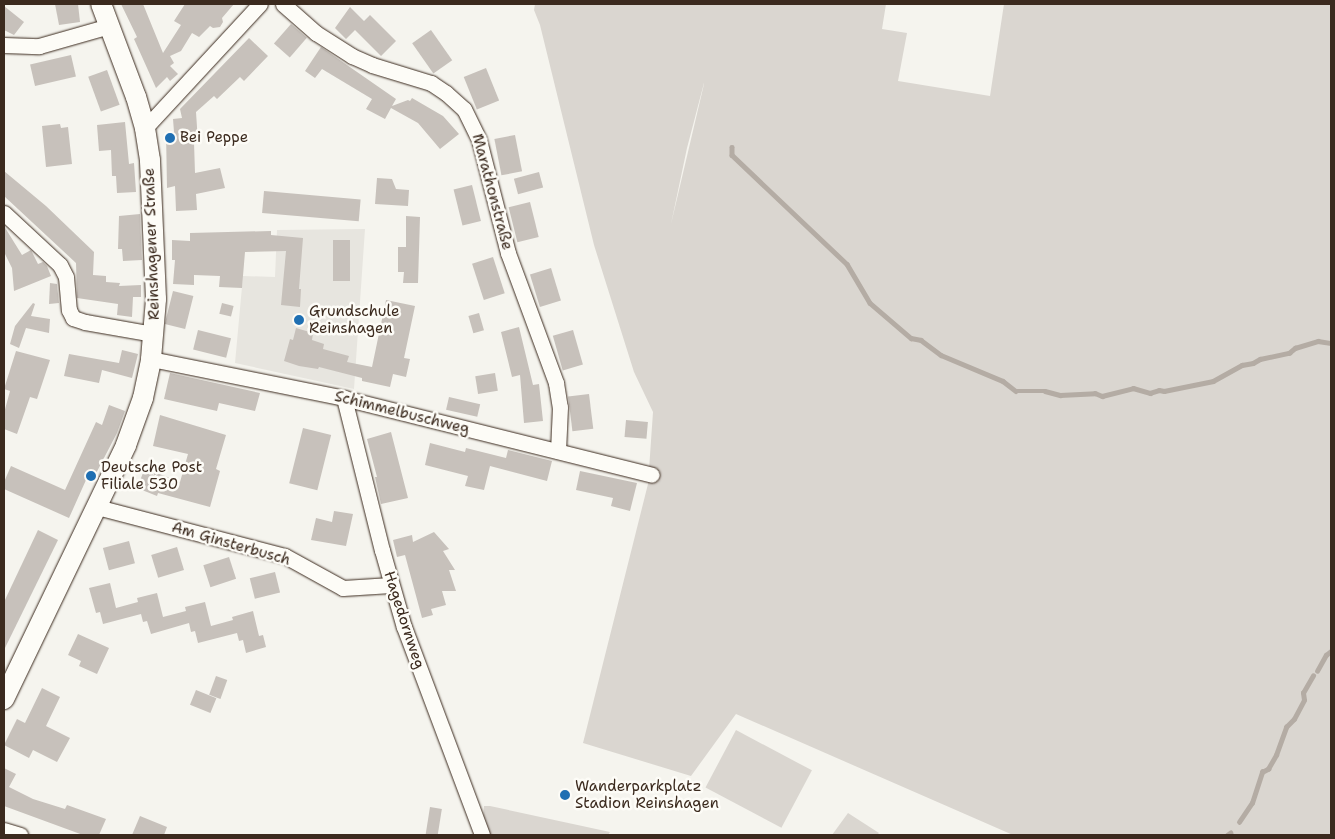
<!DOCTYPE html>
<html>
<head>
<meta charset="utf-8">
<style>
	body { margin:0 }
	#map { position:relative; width:1335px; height:839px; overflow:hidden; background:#f5f4ee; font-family:"Shantell Sans",sans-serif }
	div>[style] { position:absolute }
	.built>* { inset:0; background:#e7e5df }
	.green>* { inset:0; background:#dad6d0; transform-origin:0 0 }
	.stream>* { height:4.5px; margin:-2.25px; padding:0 2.25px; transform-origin:2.25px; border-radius:2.25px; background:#b4aca4 }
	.building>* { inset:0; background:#c7c1bb; transform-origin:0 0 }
	.roads { filter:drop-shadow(0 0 1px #3b2a1e) drop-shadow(0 0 1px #3b2a1e) }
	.street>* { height:15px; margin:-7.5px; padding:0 7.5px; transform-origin:7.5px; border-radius:7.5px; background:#fdfcf7 }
	.secondary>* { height:20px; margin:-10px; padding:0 10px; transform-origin:10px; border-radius:10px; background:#fdfcf7 }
	.dots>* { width:14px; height:14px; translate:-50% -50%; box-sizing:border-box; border:2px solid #fdfcf7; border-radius:50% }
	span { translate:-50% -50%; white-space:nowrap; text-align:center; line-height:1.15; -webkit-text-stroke:5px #fdfcf7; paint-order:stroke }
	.poi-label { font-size:15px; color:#3b2a1e }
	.left { translate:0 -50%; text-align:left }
	.street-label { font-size:15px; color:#3b2a1e }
	.frame { position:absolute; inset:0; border:5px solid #3b2a1e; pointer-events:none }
</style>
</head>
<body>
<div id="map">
	<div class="built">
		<div style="clip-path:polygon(365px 229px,354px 389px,235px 363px,243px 276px,275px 277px,277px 230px)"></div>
	</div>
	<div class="green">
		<div style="clip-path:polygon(evenodd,535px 4px,886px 4px,882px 29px,907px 33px,898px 81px,990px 96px,1004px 4px,1331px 4px,1331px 835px,1013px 835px,736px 714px,691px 776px,583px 743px,648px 484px,653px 412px,634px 372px,594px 245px,540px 25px,534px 10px,535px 4px,704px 83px,704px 84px,671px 224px,687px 148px,704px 83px)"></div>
		<div style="left:736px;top:730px;width:86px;height:65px;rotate:28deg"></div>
		<div style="clip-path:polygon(484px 806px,490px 806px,610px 832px,608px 835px,490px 835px,483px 819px)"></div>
		<div style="clip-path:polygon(848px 813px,879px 833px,877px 835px,832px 835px)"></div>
	</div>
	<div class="stream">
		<div style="left:732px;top:147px;width:8px;rotate:90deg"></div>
		<div style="left:732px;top:155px;width:158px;rotate:43.5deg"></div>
		<div style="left:847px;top:264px;width:45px;rotate:59.5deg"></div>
		<div style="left:870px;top:303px;width:54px;rotate:40.5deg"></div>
		<div style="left:911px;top:338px;width:10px;rotate:11deg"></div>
		<div style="left:921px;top:340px;width:25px;rotate:37deg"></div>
		<div style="left:941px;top:355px;width:67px;rotate:22.8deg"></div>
		<div style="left:1003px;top:381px;width:16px;rotate:38deg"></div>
		<div style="left:1016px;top:391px;width:29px"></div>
		<div style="left:1045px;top:391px;width:16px;rotate:15deg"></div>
		<div style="left:1060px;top:395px;width:35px;rotate:-3deg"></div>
		<div style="left:1095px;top:393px;width:8px;rotate:23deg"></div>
		<div style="left:1102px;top:396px;width:32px;rotate:-14deg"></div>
		<div style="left:1133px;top:388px;width:18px;rotate:16deg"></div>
		<div style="left:1150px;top:393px;width:9px;rotate:-18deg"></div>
		<div style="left:1159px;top:390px;width:5px;rotate:11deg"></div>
		<div style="left:1164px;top:391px;width:50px;rotate:-11.5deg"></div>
		<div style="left:1213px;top:381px;width:33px;rotate:-29deg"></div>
		<div style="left:1242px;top:365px;width:11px;rotate:-10deg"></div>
		<div style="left:1253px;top:363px;width:8px;rotate:-30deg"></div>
		<div style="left:1260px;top:359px;width:30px;rotate:-12deg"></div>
		<div style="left:1289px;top:353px;width:8px;rotate:-40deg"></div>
		<div style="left:1295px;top:348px;width:24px;rotate:-17deg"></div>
		<div style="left:1318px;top:341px;width:13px;rotate:9deg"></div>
		<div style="left:1317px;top:671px;width:18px;rotate:-61deg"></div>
		<div style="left:1326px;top:655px;width:6px;rotate:-39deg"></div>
		<div style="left:1239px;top:822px;width:23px;rotate:-56deg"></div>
		<div style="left:1252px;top:803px;width:33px;rotate:-72deg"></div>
		<div style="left:1262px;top:772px;width:7px;rotate:-27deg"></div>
		<div style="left:1268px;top:769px;width:16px;rotate:-60deg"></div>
		<div style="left:1276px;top:755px;width:30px;rotate:-70deg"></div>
		<div style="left:1286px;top:727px;width:11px;rotate:-45deg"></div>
		<div style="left:1294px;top:719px;width:21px;rotate:-62deg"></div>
		<div style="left:1304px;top:700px;width:7px;rotate:-98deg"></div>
		<div style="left:1303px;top:693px;width:20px;rotate:-60deg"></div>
		<div style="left:1227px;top:835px;width:4px;rotate:-34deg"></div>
	</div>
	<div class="building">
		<div style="clip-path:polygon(55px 4px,78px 4px,80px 22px,59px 25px)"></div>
		<div style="clip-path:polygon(121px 4px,143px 4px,163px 53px,181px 25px,174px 21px,185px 4px,234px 4px,222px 18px,223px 22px,220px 27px,213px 28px,210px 26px,199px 37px,192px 33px,181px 51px,170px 56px,174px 63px,170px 66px,178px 74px,170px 81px,167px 77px,156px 88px,134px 39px,137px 37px)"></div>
		<div style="clip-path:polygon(4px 6px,24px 22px,14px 35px,4px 30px)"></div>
		<div style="clip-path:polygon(350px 7px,364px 21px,370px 15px,396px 41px,381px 56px,355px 30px,346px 39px,335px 28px)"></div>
		<div style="left:291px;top:24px;width:21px;height:26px;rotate:41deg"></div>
		<div style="left:431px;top:30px;width:37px;height:23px;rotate:55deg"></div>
		<div style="clip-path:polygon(249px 38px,268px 56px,244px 81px,240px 77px,217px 99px,214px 96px,196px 112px,198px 142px,194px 142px,195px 173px,220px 168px,225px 188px,196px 194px,197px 210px,176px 211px,175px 186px,167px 188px,166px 132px,174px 132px,173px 119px,182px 118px,180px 109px)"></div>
		<div style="clip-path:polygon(321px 47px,396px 99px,392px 106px,408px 100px,410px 101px,412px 98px,443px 116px,459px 134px,440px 149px,418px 123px,391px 108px,385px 119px,366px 109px,372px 99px,322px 69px,315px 78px,305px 71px)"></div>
		<div style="left:71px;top:55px;width:22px;height:42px;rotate:77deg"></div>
		<div style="left:486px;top:68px;width:35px;height:24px;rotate:68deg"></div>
		<div style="left:107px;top:70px;width:37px;height:20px;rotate:70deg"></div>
		<div style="clip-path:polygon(125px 122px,129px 164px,134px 163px,136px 192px,117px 193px,116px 176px,112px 176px,111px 150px,99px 151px,97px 125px)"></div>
		<div style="clip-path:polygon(60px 124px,61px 128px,68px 127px,72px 164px,46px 167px,42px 126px)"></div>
		<div style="left:515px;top:135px;width:37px;height:21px;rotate:79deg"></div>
		<div style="clip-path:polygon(4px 171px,46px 206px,94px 252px,93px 275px,106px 276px,106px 282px,120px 283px,119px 286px,141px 285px,141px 297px,133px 297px,132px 317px,117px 315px,118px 304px,77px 298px,76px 263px,4px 196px)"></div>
		<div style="left:539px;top:172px;width:16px;height:26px;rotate:75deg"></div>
		<div style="clip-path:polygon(377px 178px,392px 179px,396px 189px,409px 190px,408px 206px,375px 204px)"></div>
		<div style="left:472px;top:185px;width:37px;height:19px;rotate:76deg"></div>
		<div style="left:264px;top:191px;width:97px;height:22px;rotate:5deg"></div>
		<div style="left:530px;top:202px;width:36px;height:22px;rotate:76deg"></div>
		<div style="clip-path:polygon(140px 214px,142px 260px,123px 261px,122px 249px,118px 249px,119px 216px)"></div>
		<div style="clip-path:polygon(406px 216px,420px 217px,418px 283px,403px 283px,404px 272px,398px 272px,398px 247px,406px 247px)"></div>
		<div style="clip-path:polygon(4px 226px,22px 255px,31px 250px,38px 264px,43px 262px,47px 266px,51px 276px,14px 291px,12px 268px,4px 252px)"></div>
		<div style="clip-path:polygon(271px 231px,271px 235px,303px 238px,299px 289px,301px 289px,300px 307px,281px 305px,286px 251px,245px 252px,242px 288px,219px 287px,220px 276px,194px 275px,194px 285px,173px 284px,175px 260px,172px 260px,172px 240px,190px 241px,190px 233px)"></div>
		<div style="left:333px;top:240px;width:17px;height:41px"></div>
		<div style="left:493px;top:257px;width:38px;height:22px;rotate:72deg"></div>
		<div style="left:551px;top:268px;width:34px;height:22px;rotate:73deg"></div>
		<div style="clip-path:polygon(50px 283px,57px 284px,59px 303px,49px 304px)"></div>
		<div style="left:173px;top:291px;width:21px;height:34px;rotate:14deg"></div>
		<div style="clip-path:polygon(386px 300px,415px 306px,404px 358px,410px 359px,406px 377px,393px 374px,390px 387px,362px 381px,362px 378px,319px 367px,318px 369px,299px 366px,284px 361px,290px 339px,293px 340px,296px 328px,313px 333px,312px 340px,324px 344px,323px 349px,349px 356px,347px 362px,372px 367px)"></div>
		<div style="clip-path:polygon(33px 303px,35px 304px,31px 316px,50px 319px,49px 333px,26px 328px,19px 348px,10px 344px,15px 326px)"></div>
		<div style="left:222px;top:303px;width:12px;height:11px;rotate:14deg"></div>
		<div style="left:479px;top:313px;width:18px;height:11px;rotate:74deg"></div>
		<div style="clip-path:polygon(519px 327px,533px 385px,539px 384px,543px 421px,524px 423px,520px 375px,512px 377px,501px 332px)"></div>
		<div style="left:198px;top:330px;width:34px;height:20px;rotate:14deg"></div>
		<div style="left:573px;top:330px;width:36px;height:21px;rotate:74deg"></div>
		<div style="clip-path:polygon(122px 350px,138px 354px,132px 378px,102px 370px,99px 383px,64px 376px,69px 354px,119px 363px)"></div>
		<div style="clip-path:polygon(16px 351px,50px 360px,37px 399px,30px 397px,17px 434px,4px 429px,4px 413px,10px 391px,4px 389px)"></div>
		<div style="clip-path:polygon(170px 373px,260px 393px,255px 411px,219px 403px,217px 411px,164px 399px)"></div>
		<div style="left:495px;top:373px;width:18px;height:20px;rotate:81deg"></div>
		<div style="left:589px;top:394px;width:35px;height:21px;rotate:83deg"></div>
		<div style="left:449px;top:397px;width:32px;height:13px;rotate:13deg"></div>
		<div style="clip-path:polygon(109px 405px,125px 411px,117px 433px,91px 483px,86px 480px,69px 518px,4px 489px,4px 482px,11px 466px,65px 490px,96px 422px,102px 425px)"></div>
		<div style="clip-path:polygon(160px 415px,226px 435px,216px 469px,220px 471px,210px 507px,158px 493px,157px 496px,137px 488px,145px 468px,180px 482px,188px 454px,153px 446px)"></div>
		<div style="left:626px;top:420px;width:22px;height:17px;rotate:5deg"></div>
		<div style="left:303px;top:428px;width:29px;height:57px;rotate:14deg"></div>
		<div style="clip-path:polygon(391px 432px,408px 498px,381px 504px,375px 477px,377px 477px,367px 439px)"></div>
		<div style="clip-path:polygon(430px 443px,465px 452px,466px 448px,506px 458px,508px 450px,552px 461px,547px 481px,490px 466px,484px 490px,465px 486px,468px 476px,425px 465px)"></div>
		<div style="clip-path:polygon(580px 471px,637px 483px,630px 511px,611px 506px,613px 498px,576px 490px)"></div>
		<div style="clip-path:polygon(334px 511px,353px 514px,346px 546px,311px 540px,316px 518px,332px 522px)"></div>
		<div style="clip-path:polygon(38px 530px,58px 540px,4px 650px,4px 602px)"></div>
		<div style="clip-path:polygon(434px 532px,449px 549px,443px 551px,455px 570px,449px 570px,456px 591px,442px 591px,446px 605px,431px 609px,433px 615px,422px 618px,405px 555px,397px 557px,393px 540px,412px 535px,413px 542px)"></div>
		<div style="left:129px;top:541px;width:23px;height:27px;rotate:75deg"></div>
		<div style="left:177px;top:547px;width:24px;height:27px;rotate:73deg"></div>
		<div style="left:229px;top:557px;width:23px;height:27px;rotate:72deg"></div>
		<div style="left:275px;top:572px;width:21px;height:26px;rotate:76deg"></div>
		<div style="clip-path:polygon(110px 583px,116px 608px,138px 602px,137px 598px,157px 593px,163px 617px,186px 611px,185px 607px,205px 602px,211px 626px,233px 620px,232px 617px,253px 611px,259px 636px,263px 635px,266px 647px,246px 653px,243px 640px,239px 641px,237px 633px,198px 643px,195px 631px,191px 632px,189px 623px,151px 634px,147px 621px,143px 622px,141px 614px,103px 624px,100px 612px,96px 613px,89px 588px)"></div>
		<div style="clip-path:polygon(78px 634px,109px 648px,97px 674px,79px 666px,81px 661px,68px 655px)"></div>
		<div style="left:216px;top:676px;width:12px;height:20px;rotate:20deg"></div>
		<div style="clip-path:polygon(42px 688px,60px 697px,46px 726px,70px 738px,57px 762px,33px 750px,29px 758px,4px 745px,17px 719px,25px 723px)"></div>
		<div style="left:196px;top:690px;width:22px;height:16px;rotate:22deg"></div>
		<div style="clip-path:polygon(4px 768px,16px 774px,9px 787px,33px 799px,65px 809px,67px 805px,106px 819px,99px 835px,83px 835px,4px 806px)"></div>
		<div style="left:430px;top:807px;width:12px;height:28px;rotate:9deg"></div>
		<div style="clip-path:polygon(140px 816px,167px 827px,164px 835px,132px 835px)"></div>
	</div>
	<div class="roads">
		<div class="street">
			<div style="left:283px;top:4px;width:44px;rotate:41.3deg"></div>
			<div style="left:316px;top:33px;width:43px;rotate:32.6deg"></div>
			<div style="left:352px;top:56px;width:22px;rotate:24deg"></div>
			<div style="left:372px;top:65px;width:62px;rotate:17deg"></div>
			<div style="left:431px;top:83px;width:18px;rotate:34deg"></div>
			<div style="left:446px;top:93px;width:24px;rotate:42deg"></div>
			<div style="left:464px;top:109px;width:34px;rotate:64deg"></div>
			<div style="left:479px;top:140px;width:117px;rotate:75.6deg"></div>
			<div style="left:508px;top:253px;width:139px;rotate:69.7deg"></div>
			<div style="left:556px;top:383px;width:24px;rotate:81deg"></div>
			<div style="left:560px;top:407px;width:44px;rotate:92.6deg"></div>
			<div style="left:4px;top:45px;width:35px;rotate:2deg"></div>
			<div style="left:39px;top:46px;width:73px;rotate:-15.9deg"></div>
			<div style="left:145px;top:128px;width:169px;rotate:-47.2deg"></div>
			<div style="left:4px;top:213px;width:76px;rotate:42.9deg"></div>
			<div style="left:60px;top:265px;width:13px;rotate:63deg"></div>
			<div style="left:66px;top:277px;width:33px;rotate:85deg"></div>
			<div style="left:69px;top:310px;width:9px;rotate:63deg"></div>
			<div style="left:73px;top:318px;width:13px;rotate:18deg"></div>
			<div style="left:85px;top:322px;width:70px;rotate:9.9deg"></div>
			<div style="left:151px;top:359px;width:197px;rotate:11.4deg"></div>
			<div style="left:344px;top:398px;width:317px;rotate:14deg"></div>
			<div style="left:344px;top:398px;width:157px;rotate:76deg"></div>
			<div style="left:382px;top:550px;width:80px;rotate:74.1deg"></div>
			<div style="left:404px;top:627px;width:222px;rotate:69.4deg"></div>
			<div style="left:97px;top:507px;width:194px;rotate:14.6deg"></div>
			<div style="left:285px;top:556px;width:66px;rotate:28.9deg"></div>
			<div style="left:343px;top:588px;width:48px;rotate:-3.6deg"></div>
			<div style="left:4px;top:830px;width:17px;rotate:17deg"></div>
		</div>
		<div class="secondary">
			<div style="left:4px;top:699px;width:282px;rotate:-64.3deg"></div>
			<div style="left:126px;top:445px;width:50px;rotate:-70.1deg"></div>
			<div style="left:143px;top:398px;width:40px;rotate:-78deg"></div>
			<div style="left:151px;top:359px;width:60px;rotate:-85.2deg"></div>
			<div style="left:156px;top:299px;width:139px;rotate:-92.5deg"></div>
			<div style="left:150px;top:160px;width:32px;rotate:-99deg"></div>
			<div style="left:145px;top:128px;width:32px;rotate:-106deg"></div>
			<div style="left:136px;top:97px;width:99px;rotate:-110.6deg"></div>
		</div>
	</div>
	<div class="dots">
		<div style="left:170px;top:138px;background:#1f6fb2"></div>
		<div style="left:299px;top:320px;background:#1f6fb2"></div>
		<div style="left:91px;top:476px;background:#1f6fb2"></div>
		<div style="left:565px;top:795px;background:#1f6fb2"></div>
	</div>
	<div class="poi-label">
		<span class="left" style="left:180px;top:138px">Bei Peppe</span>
		<span class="left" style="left:309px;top:320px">Grundschule<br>Reinshagen</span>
		<span class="left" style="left:101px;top:476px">Deutsche Post<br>Filiale 530</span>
		<span class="left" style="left:575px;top:795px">Wanderparkplatz<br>Stadion Reinshagen</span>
	</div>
	<div class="street-label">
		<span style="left:492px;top:192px;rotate:75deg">Marathonstraße</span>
		<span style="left:152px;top:244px;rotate:-92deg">Reinshagener Straße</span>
		<span style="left:402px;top:413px;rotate:14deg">Schimmelbuschweg</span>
		<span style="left:231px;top:544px;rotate:16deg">Am Ginsterbusch</span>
		<span style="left:404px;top:620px;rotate:72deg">Hagedornweg</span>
	</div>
	<div class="frame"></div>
</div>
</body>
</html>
